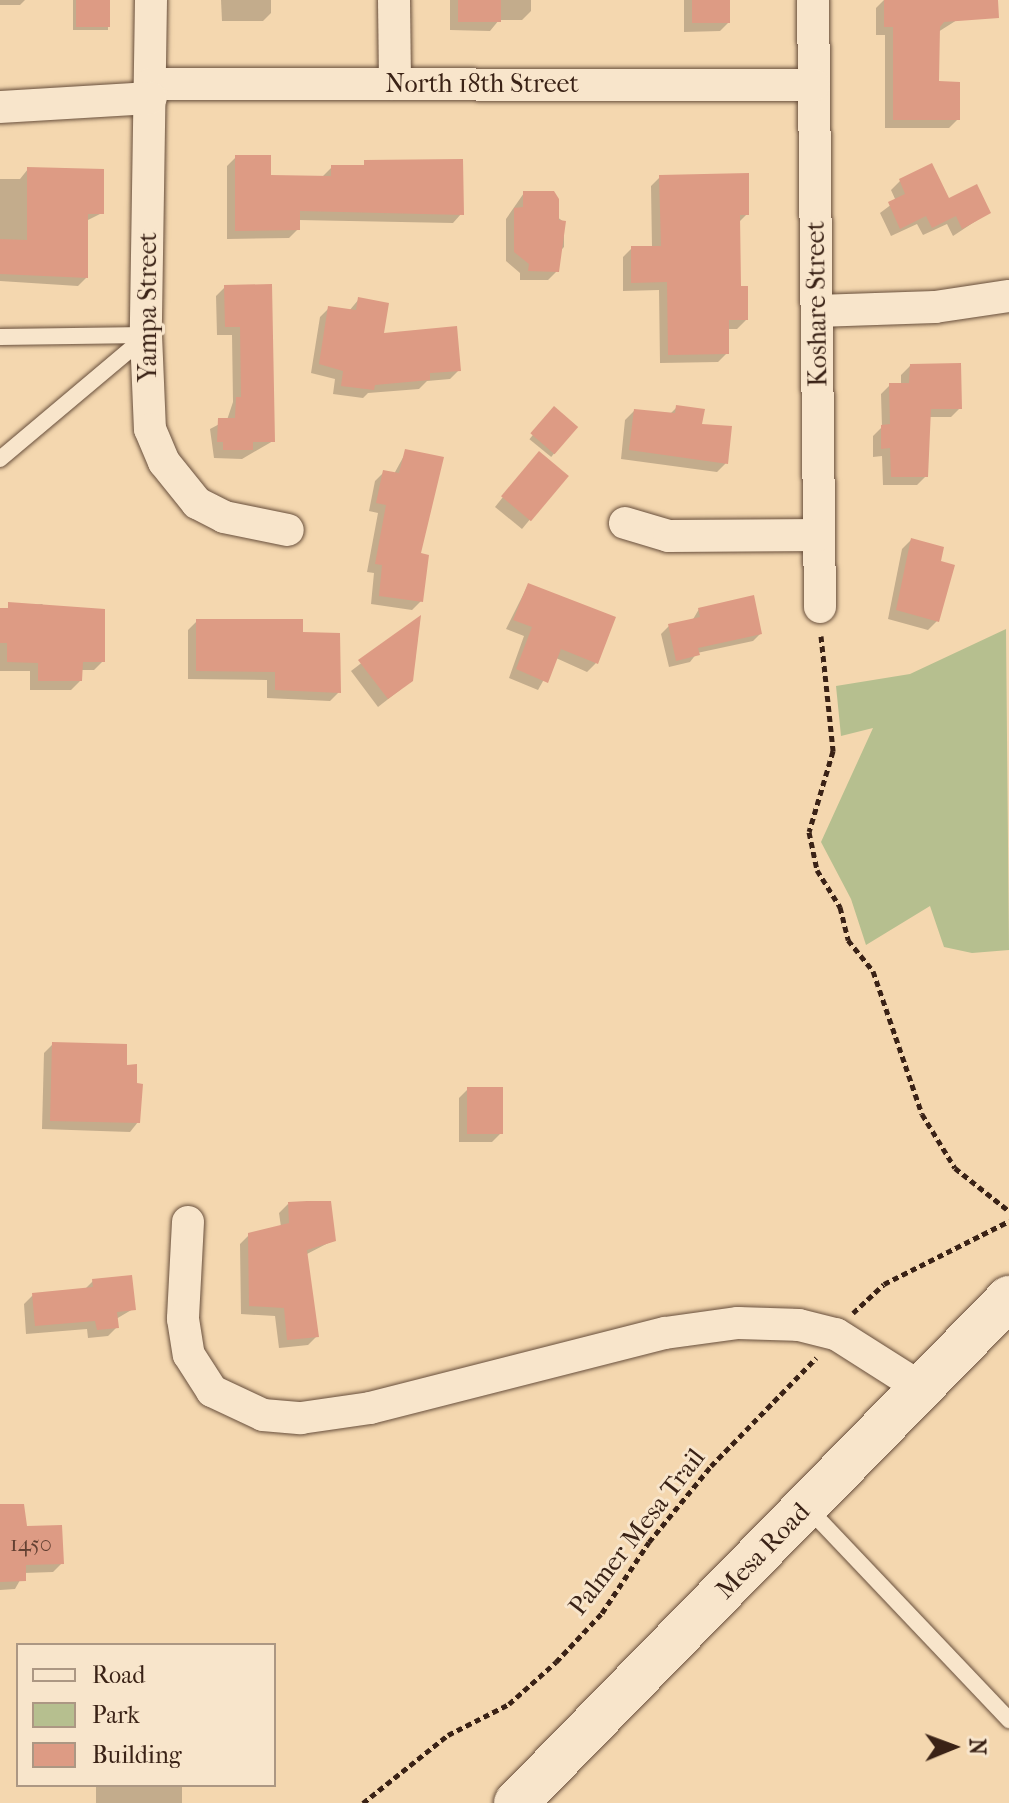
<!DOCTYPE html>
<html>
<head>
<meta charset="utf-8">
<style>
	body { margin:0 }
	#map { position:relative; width:1009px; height:1803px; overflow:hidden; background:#f4d7af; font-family:"IM FELL French Canon",serif }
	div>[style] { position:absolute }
	.green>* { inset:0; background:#b6bf8f }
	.shadow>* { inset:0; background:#0003; transform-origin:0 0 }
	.building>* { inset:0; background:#dd9b84; transform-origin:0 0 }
	.path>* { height:5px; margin-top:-2.5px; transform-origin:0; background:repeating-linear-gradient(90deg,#3a2216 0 6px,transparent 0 10px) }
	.roads { filter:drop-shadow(0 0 2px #684f3c) drop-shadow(0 0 2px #684f3c) }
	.service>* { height:16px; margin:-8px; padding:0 8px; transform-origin:8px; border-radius:8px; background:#f8e5cb }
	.minor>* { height:32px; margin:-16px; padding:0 16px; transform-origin:16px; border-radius:16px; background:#f8e5cb }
	.secondary>* { height:44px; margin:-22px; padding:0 22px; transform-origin:22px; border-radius:22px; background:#f8e5cb }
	span { translate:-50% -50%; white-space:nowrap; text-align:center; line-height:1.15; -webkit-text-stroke:6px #f8e5cb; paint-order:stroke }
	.number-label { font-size:22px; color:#634032 }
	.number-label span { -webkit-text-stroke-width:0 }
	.street-label { font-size:26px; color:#3a2216 }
	.legend { position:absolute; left:16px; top:1643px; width:260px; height:144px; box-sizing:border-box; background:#f8e5cb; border:2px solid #ac9783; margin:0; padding:10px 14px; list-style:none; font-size:24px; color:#3a2216 }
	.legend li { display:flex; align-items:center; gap:16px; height:40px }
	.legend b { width:40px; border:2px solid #ac9783 }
	.north { position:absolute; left:913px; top:1707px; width:80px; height:80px; -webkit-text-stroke:6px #f8e5cb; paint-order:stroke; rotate:89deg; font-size:22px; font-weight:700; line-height:32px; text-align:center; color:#3a2216 }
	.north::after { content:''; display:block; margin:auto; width:28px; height:36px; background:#3a2216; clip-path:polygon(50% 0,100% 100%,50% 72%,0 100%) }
</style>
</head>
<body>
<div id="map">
	<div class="green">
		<div style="clip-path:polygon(1006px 629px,1009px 950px,972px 953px,944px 947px,930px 906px,866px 945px,851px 899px,821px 842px,873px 728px,841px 736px,836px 686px,910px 674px)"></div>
	</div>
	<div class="shadow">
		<div style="clip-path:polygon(0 0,25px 0,20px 5px,0 5px)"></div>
		<div style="left:73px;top:0;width:35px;height:30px"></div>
		<div style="clip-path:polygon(221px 0,271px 0,271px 13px,263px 21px,222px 21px)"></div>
		<div style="clip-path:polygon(450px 0,531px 0,531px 11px,522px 20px,499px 20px,490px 31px,450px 30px)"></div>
		<div style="clip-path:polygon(684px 0,729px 0,729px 22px,720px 31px,684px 32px)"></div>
		<div style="clip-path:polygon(884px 0,957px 0,957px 20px,938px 32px,937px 82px,958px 119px,949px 128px,885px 128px,885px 35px,876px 35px,876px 8px)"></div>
		<div style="clip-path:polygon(236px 157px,269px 177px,323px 176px,332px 167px,461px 214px,453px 223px,298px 220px,298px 229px,289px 238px,227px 239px,227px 166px)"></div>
		<div style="clip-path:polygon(28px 169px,102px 213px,86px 221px,86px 278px,78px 286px,0 281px,0 179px,20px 179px)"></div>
		<div style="clip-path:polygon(660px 177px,747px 214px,738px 223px,739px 288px,746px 320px,737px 329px,727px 329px,727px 353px,718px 362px,660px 363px,659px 290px,623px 291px,623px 257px,632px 248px,652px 248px,651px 186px)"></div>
		<div style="clip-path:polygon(900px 181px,948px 201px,988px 213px,953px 236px,947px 224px,923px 235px,917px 224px,891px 236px,880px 213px,896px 201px,891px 190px)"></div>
		<div style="clip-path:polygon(524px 193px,564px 222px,564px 247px,557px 254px,557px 271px,548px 280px,520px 280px,520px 273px,506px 261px,506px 219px)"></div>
		<div style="clip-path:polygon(271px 286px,273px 441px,242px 459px,214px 458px,210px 429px,227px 420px,233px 402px,232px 335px,217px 335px,216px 296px,225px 287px)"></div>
		<div style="clip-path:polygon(359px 299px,382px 335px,459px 370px,450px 379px,427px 381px,419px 389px,368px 393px,363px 398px,333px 394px,335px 379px,311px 373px,320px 317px,329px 308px,349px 311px)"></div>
		<div style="clip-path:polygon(910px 366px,960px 408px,951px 417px,929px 417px,926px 476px,917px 485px,883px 485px,882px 456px,873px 457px,873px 436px,882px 427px,881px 394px,890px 385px,901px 385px,901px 375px)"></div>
		<div style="clip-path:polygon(677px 407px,700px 425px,726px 463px,717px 472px,621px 459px,625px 420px,634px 411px,670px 414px)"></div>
		<div style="left:554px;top:409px;width:28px;height:39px;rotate:39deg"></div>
		<div style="clip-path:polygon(406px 452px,421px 601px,412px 610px,371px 604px,374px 573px,367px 572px,378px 513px,369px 511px,375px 481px,384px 472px,394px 474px)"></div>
		<div style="clip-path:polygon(530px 463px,566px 476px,522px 529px,495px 507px)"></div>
		<div style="clip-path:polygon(911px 540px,938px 562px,937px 621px,928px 630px,888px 619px,902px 549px)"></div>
		<div style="clip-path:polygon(528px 585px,596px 663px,587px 672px,556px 658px,538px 690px,509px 678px,524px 636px,506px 629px)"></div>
		<div style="clip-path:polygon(42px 604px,103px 661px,94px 670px,80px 670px,80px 681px,71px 690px,30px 690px,30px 671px,0 671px,0 609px)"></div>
		<div style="clip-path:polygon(699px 609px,760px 634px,753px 641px,697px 653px,690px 662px,669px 667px,661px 634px,669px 626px,692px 621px)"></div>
		<div style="clip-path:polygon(419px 619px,401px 689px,378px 707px,351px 671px)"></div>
		<div style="clip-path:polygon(197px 621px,302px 634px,339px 692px,330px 701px,267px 698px,267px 680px,188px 679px,188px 630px)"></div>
		<div style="clip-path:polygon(53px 1044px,126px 1067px,138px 1122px,130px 1132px,42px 1129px,44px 1053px)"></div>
		<div style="clip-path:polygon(468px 1089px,501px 1133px,492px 1142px,459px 1142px,459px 1098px)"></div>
		<div style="clip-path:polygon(288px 1204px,334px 1240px,305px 1255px,317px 1336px,308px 1345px,279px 1348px,275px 1316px,241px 1314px,240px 1244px,249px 1235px,281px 1227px,279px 1213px)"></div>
		<div style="clip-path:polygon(93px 1281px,133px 1309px,116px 1319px,117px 1327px,108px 1336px,88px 1338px,87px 1329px,26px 1334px,24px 1304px,33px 1295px,84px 1290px)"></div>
		<div style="clip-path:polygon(0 1506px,62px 1563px,53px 1572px,24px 1573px,15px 1589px,0 1590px)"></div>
		<div style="left:96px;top:1785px;width:86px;height:18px"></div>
	</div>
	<div class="building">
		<div style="left:76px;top:0;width:34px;height:27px"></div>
		<div style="left:458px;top:0;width:43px;height:22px"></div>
		<div style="left:692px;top:0;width:38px;height:23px"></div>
		<div style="clip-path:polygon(884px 0,998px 0,999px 18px,944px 22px,940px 27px,939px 81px,960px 82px,960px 120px,893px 120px,893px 27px,884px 27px)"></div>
		<div style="clip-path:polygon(235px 155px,271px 155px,271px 175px,331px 176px,331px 165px,364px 165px,364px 160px,463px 159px,464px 215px,300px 211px,300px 230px,235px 231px)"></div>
		<div style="clip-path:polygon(932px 163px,949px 198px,977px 184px,991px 213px,962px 229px,956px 216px,932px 228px,926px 216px,900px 229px,888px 202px,905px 194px,899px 179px)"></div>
		<div style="clip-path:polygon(27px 167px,104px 169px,104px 214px,88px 214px,88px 278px,0 274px,0 239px,27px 240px)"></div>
		<div style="clip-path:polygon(749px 173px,749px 215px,740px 215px,741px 286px,748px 286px,748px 320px,729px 320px,729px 354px,668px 355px,667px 282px,631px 283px,631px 246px,661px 246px,659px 175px)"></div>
		<div style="clip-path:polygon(523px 191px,554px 191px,559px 199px,559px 220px,566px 221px,559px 272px,528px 271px,529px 264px,514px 252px,514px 208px,523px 207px)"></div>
		<div style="clip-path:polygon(272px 284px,275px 442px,253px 442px,253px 450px,223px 450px,223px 442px,217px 442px,218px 418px,235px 418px,236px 397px,241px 397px,240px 327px,225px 327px,224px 285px)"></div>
		<div style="clip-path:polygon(358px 297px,389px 303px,384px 333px,457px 326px,461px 371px,430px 373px,430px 380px,375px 385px,374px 390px,341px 386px,343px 371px,319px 364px,328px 306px,356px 310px)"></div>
		<div style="clip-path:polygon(961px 363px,962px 409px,931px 409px,928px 477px,891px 477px,890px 448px,881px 449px,881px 425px,890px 424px,889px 383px,909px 383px,910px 364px)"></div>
		<div style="clip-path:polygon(676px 405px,705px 409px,702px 424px,732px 426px,728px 464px,629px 450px,634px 409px,675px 413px)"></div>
		<div style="left:554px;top:406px;width:32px;height:36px;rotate:41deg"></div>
		<div style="clip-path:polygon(405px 449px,444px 457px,421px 553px,429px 555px,423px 602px,379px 596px,382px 565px,375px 564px,386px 505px,376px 503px,383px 470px,399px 473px)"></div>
		<div style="left:539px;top:451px;width:39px;height:59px;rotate:40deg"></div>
		<div style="clip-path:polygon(911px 538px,944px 547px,941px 561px,955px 565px,939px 622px,896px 610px)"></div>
		<div style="clip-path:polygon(528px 583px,616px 617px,598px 664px,561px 649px,548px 683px,516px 669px,532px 627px,513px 620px)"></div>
		<div style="clip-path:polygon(754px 595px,762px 634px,698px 648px,700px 655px,676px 661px,668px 624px,700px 617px,698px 608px)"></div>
		<div style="clip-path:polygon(8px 602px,105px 609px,105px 662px,83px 662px,82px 681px,38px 681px,38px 663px,7px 662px,7px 643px,0 643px,0 608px,8px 608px)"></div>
		<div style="clip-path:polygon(421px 615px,413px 681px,388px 699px,358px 660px)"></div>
		<div style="clip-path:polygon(196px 619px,303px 619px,303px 632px,340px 633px,341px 693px,275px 690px,275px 672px,196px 671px)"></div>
		<div style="clip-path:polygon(52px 1042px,127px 1044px,127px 1065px,137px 1064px,137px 1083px,143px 1084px,140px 1123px,50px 1121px)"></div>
		<div style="left:467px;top:1087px;width:36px;height:47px"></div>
		<div style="clip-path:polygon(307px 1201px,331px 1201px,336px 1241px,307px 1250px,319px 1337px,287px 1340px,284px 1308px,249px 1306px,248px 1233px,289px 1223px,288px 1202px)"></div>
		<div style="clip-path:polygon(132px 1275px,136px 1310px,117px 1312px,119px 1328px,97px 1330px,95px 1321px,35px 1326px,32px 1293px,93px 1287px,92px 1279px)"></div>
		<div style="clip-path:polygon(0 1504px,24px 1504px,27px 1526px,62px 1525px,64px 1564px,26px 1565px,26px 1581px,0 1582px)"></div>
	</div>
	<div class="path">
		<div style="left:821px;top:636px;width:116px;rotate:84deg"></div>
		<div style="left:833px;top:751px;width:84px;rotate:106.5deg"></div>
		<div style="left:809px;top:832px;width:39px;rotate:78deg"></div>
		<div style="left:817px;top:870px;width:44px;rotate:58.1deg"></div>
		<div style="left:840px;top:907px;width:34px;rotate:76deg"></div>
		<div style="left:848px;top:940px;width:40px;rotate:51deg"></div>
		<div style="left:873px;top:971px;width:151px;rotate:71.1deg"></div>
		<div style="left:922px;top:1114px;width:63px;rotate:58.6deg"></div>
		<div style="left:955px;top:1168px;width:69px;rotate:38.5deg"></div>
		<div style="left:853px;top:1313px;width:42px;rotate:-43.1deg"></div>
		<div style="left:884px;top:1284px;width:140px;rotate:-26.7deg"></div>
		<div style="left:363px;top:1803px;width:109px;rotate:-38.7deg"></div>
		<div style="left:448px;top:1735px;width:68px;rotate:-26.9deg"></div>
		<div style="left:509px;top:1704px;width:63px;rotate:-41.8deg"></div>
		<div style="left:556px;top:1662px;width:67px;rotate:-46.8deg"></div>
		<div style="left:602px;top:1613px;width:85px;rotate:-56.5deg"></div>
		<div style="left:649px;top:1542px;width:98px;rotate:-50.8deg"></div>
		<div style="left:711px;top:1466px;width:151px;rotate:-45.8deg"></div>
	</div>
	<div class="roads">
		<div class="service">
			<div style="left:0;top:337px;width:146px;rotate:-0.8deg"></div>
			<div style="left:0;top:459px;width:189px;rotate:-40.1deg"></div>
			<div style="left:807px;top:1507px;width:294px;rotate:46.5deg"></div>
		</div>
		<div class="minor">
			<div style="left:151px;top:0;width:335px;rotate:90.9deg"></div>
			<div style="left:146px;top:335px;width:94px;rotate:87.6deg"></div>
			<div style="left:150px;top:429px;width:36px;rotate:67deg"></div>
			<div style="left:164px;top:462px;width:53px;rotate:51.2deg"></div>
			<div style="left:197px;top:503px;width:30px;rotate:27deg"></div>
			<div style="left:224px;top:517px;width:65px;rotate:11.5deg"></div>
			<div style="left:394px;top:0;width:84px;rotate:89.3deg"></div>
			<div style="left:813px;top:0;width:607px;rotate:89.34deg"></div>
			<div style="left:151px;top:84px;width:663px;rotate:0.09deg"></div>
			<div style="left:0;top:107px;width:151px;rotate:-3.4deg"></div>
			<div style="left:817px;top:311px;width:118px;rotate:-1.9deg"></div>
			<div style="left:935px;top:307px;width:75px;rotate:-8.5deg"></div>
			<div style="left:625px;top:523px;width:46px;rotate:16.5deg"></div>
			<div style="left:669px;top:536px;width:150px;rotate:-0.4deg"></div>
			<div style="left:188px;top:1222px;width:97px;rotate:93deg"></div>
			<div style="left:183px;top:1319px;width:36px;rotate:81deg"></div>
			<div style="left:189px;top:1355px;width:43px;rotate:57.4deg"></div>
			<div style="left:212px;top:1391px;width:56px;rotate:25.2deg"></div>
			<div style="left:263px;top:1415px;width:38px;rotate:5deg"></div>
			<div style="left:301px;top:1418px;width:70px;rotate:-8.2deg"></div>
			<div style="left:370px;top:1408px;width:304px;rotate:-14.3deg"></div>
			<div style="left:665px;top:1333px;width:74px;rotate:-7.8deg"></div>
			<div style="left:738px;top:1323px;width:61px;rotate:1.9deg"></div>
			<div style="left:799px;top:1325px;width:38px;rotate:14deg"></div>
			<div style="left:836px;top:1334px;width:101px;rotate:32.4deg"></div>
		</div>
		<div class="secondary">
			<div style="left:516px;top:1803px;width:706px;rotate:-45.69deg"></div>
		</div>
	</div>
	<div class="number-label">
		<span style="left:31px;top:1545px">1450</span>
	</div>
	<div class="street-label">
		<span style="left:482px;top:84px">North 18th Street</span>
		<span style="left:817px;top:304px;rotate:-91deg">Koshare Street</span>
		<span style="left:148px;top:307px;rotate:-90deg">Yampa Street</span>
		<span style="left:637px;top:1532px;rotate:-52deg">Palmer Mesa Trail</span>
		<span style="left:763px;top:1551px;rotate:-46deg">Mesa Road</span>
	</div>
	<ul class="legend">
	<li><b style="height:10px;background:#f8e5cb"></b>Road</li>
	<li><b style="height:22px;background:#b6bf8f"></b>Park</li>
	<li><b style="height:22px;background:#dd9b84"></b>Building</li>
	</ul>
	<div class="north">N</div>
</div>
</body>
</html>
